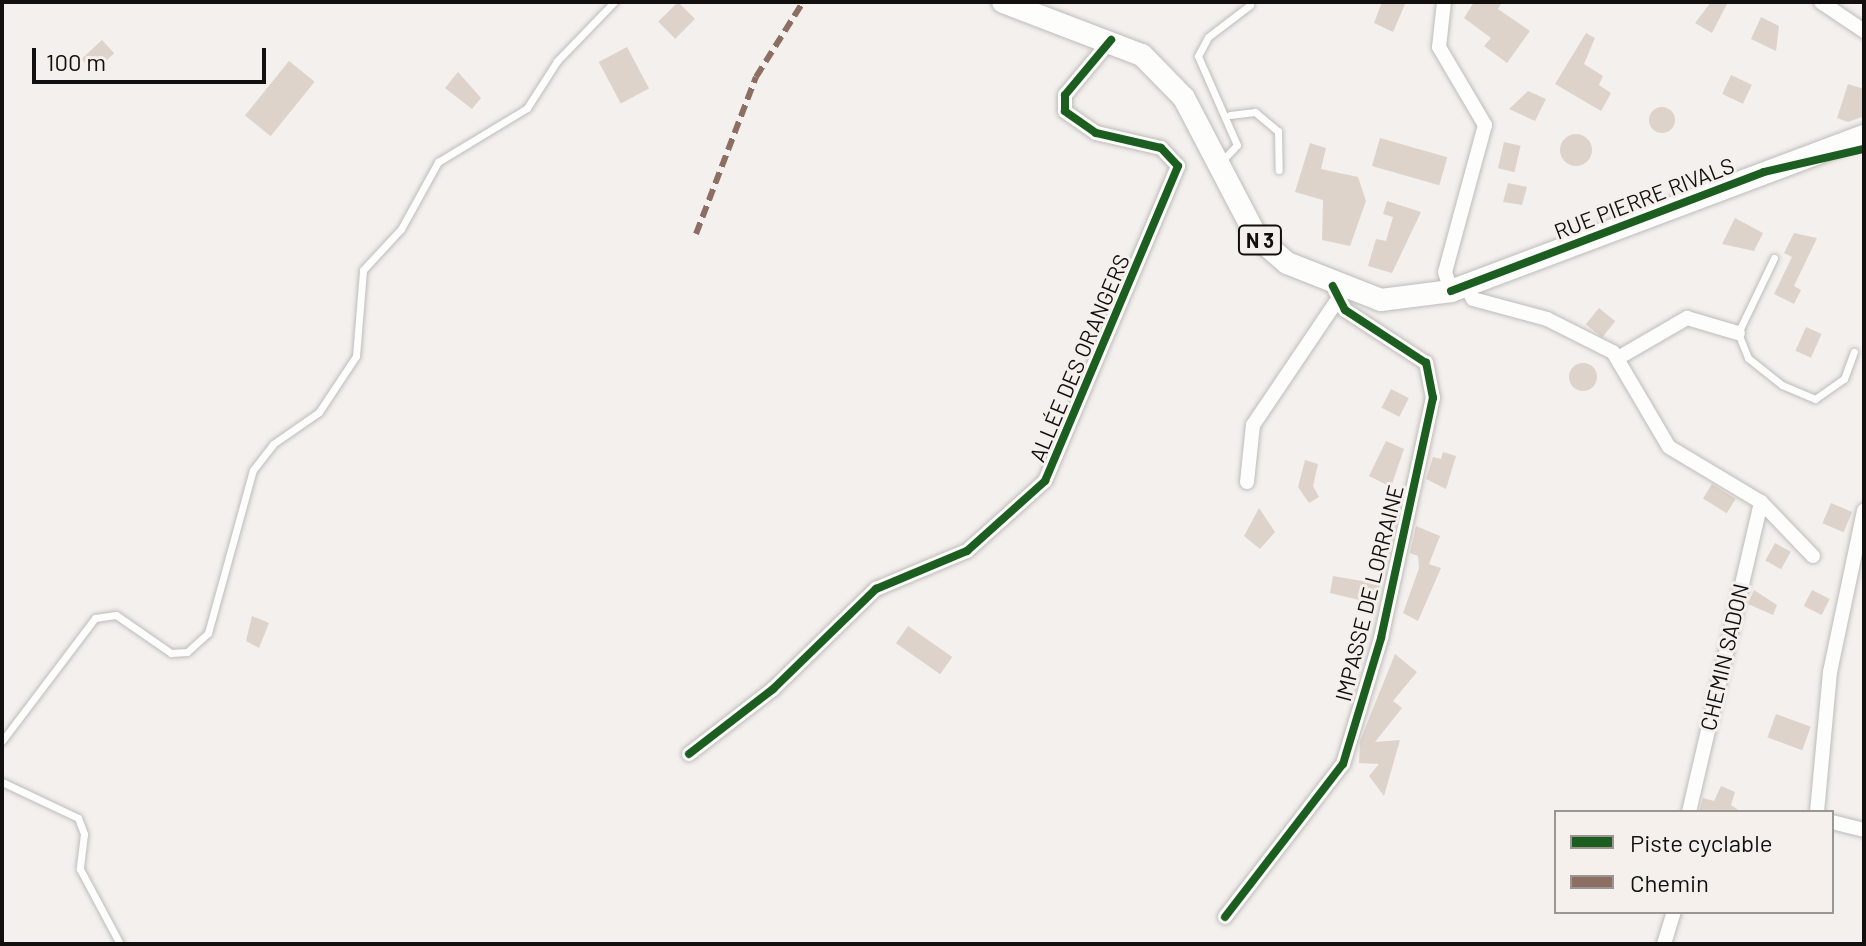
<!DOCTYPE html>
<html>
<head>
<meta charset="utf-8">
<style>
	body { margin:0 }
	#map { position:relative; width:1866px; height:946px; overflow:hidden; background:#f3f0ed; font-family:Barlow,sans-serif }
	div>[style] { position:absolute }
	.building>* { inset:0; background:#ded3ca; transform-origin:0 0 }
	.round { border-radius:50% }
	.roads { filter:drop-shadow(0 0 2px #bebcba) drop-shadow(0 0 2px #bebcba) }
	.lane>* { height:7px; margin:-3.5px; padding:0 3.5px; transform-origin:3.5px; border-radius:3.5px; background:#fdfdfc }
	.street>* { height:14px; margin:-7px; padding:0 7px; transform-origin:7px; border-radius:7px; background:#fdfdfc }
	.primary>* { height:22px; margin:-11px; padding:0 11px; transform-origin:11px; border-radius:11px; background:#fdfdfc }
	.quiet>* { height:6px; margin-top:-3px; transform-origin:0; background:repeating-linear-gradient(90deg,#8d6e63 0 12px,transparent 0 18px) }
	.cycleway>* { height:8px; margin:-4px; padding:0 4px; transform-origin:4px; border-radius:4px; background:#1b5e20 }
	span { translate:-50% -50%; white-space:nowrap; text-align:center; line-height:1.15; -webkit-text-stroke:6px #f5f0eb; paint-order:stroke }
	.shield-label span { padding:2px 6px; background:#f5f0eb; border:2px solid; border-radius:6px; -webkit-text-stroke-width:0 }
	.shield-label { font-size:20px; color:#12100f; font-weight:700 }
	.street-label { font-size:22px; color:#12100f }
	.frame { position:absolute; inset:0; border:4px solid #12100f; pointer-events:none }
	.legend { position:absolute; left:1554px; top:810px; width:280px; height:104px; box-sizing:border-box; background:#f5f0eb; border:2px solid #9a9693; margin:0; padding:10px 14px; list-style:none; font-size:24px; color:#12100f }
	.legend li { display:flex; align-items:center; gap:16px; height:40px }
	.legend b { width:40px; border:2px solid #9a9693 }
	.scale { position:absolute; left:32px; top:48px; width:234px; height:36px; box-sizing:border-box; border:4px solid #12100f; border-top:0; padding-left:10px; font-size:24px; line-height:28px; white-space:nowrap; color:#12100f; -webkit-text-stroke:6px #f5f0eb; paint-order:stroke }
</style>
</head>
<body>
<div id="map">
	<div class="building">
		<div style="left:678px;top:2px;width:24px;height:28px;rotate:45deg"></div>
		<div style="clip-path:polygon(1382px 2px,1406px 2px,1393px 32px,1374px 23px)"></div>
		<div style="clip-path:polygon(1474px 2px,1502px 2px,1498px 9px,1530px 31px,1507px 63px,1484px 46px,1491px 38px,1464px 18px)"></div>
		<div style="clip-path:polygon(1711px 2px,1728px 2px,1712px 33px,1695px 23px)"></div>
		<div style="clip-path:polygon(1761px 17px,1779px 26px,1776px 51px,1751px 39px)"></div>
		<div style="clip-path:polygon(1586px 33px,1595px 38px,1584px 64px,1603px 76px,1599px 85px,1611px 93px,1601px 111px,1555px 84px)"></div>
		<div style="left:102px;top:40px;width:18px;height:28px;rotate:47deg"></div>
		<div style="left:627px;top:47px;width:47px;height:32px;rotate:62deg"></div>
		<div style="left:289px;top:61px;width:33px;height:70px;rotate:39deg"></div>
		<div style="clip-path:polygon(458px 72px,481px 98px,472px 109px,445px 88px)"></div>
		<div style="left:1731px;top:75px;width:23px;height:21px;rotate:25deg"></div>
		<div style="clip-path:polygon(1848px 84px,1864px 89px,1862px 117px,1848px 122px,1837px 118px)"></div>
		<div style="clip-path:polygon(1528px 91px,1546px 99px,1535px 121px,1509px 109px)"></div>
		<div class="round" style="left:1649px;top:107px;width:26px;height:26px"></div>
		<div class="round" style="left:1560px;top:134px;width:32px;height:32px"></div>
		<div style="left:1380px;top:138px;width:70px;height:29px;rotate:16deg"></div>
		<div style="left:1504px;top:142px;width:17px;height:27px;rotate:13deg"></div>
		<div style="clip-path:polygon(1310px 143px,1326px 148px,1321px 169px,1358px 177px,1366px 201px,1350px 246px,1322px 240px,1323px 200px,1295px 192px)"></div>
		<div style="clip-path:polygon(1508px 183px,1527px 187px,1522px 205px,1503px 202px)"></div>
		<div style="clip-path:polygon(1387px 201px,1421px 212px,1392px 273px,1368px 266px,1376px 239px,1386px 241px,1393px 217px,1383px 214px)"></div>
		<div style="clip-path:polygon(1735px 218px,1763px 233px,1754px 251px,1722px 244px)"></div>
		<div style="clip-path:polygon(1794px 233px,1817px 238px,1794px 286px,1801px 290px,1794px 304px,1774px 294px,1792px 257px,1784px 253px)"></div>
		<div style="left:1599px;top:308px;width:21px;height:21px;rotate:39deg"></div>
		<div style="left:1806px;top:327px;width:17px;height:26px;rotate:24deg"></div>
		<div class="round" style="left:1569px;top:363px;width:28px;height:28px"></div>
		<div style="left:1391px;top:389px;width:20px;height:21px;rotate:27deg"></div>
		<div style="clip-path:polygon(1386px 441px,1404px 449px,1391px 487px,1369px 476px)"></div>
		<div style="clip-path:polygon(1443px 452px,1456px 456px,1446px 489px,1426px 479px,1433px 457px,1441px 459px)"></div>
		<div style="clip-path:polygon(1305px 460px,1318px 464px,1313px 486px,1319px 497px,1309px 503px,1298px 487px)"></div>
		<div style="left:1712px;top:484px;width:28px;height:17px;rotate:32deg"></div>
		<div style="left:1831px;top:503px;width:23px;height:22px;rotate:23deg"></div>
		<div style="clip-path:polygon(1259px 508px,1275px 532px,1260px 549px,1244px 536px)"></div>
		<div style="clip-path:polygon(1416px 526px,1440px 536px,1429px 564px,1441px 568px,1418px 621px,1403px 613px,1419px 568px,1418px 556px,1410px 553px)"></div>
		<div style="left:1775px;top:543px;width:18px;height:20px;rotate:29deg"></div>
		<div style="clip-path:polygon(1333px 576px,1380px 584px,1376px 604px,1330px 593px)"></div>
		<div style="clip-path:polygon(1754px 590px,1777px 605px,1773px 615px,1748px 604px)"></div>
		<div style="left:1812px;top:590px;width:20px;height:18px;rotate:27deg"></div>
		<div style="clip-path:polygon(252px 616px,269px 623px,259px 648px,246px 641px)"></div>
		<div style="left:908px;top:626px;width:54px;height:21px;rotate:35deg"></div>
		<div style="clip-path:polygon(1395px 654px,1417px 672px,1393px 701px,1402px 708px,1375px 742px,1400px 740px,1384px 796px,1369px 776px,1379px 764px,1359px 763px,1360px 741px)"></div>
		<div style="left:1776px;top:714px;width:37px;height:25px;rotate:20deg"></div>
		<div style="clip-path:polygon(1721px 786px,1735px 792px,1731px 805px,1741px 812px,1699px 812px,1703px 798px,1714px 801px)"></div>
	</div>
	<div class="roads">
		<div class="lane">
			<div style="left:1230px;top:115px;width:25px;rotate:-7deg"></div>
			<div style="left:1255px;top:112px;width:30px;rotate:40deg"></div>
			<div style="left:1278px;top:131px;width:39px;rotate:89deg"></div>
			<div style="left:1221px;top:162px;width:23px;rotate:-47deg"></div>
			<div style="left:1237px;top:145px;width:97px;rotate:-113.7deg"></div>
			<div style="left:1198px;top:56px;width:21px;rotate:-62deg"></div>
			<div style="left:1208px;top:37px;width:53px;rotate:-37.3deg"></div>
			<div style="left:1774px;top:258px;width:83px;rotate:115.6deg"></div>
			<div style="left:1738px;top:333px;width:27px;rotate:68deg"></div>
			<div style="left:1748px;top:358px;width:43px;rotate:38.5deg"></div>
			<div style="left:1782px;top:385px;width:36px;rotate:23deg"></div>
			<div style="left:1815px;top:399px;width:35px;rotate:-35deg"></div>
			<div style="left:1844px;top:379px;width:29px;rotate:-70deg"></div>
			<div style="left:2px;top:741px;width:154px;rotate:-52.9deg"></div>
			<div style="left:95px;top:618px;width:21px;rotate:-8deg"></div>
			<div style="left:116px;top:615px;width:67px;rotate:34.6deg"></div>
			<div style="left:171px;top:653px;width:16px;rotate:-4deg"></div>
			<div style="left:187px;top:652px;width:28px;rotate:-42deg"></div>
			<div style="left:208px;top:633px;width:169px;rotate:-74.6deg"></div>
			<div style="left:253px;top:470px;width:33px;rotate:-52deg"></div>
			<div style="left:273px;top:444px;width:56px;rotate:-34.8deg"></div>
			<div style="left:319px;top:412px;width:67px;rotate:-56.5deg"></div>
			<div style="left:356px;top:356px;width:86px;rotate:-85.3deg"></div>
			<div style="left:363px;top:270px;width:56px;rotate:-47.2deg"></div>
			<div style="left:401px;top:229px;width:77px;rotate:-61.1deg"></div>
			<div style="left:438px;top:162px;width:104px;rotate:-31.2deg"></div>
			<div style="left:527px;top:108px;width:56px;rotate:-57.4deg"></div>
			<div style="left:557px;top:61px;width:82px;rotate:-46deg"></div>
			<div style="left:2px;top:782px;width:84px;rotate:25.3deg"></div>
			<div style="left:78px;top:818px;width:17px;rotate:69deg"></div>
			<div style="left:84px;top:834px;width:35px;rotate:97deg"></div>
			<div style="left:80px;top:869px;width:85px;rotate:61.9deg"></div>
		</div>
		<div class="street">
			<div style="left:1444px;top:2px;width:45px;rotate:96.3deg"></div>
			<div style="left:1439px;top:47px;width:91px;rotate:59.5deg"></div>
			<div style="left:1485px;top:125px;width:152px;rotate:105.2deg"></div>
			<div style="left:1445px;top:272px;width:20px;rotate:72deg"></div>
			<div style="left:1821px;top:2px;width:52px;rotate:34deg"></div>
			<div style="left:1465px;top:285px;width:16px;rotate:60deg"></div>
			<div style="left:1473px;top:299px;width:77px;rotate:15.1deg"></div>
			<div style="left:1547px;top:319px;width:74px;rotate:26.6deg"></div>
			<div style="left:1613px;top:352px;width:110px;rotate:59.5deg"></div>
			<div style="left:1669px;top:447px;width:107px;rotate:30.9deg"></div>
			<div style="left:1761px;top:502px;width:75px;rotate:46.1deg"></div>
			<div style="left:1618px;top:358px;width:80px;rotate:-30.1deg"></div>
			<div style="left:1687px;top:318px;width:53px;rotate:16.4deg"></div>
			<div style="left:1247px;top:482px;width:57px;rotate:-84deg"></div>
			<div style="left:1253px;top:425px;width:148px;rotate:-56deg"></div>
			<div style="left:689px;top:754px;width:106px;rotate:-37.7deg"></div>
			<div style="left:773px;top:689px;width:144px;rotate:-44.2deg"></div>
			<div style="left:876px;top:589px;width:99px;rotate:-22.7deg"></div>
			<div style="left:967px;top:551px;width:105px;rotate:-41.9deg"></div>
			<div style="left:1045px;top:481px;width:342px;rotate:-67.1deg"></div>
			<div style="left:1178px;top:166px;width:25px;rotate:-133deg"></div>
			<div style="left:1161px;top:148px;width:67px;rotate:-167deg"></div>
			<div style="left:1096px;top:133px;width:38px;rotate:-145deg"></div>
			<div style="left:1065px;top:111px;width:16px;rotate:-90deg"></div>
			<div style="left:1065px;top:95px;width:72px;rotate:-50.1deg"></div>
			<div style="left:1689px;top:812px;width:318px;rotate:-76.9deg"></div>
			<div style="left:1817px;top:812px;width:141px;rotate:-84.7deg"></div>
			<div style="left:1830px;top:672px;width:165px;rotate:-78.1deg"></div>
			<div style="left:1832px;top:822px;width:33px;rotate:14deg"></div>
			<div style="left:1225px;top:917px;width:193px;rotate:-52.4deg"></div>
			<div style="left:1343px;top:764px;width:132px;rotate:-73.2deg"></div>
			<div style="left:1381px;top:638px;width:246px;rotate:-77.8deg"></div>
			<div style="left:1433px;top:398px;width:36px;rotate:-101deg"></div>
			<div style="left:1426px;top:363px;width:97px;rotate:-146.8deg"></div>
			<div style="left:1345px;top:310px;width:27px;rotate:-117deg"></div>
			<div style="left:1664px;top:944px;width:34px;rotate:-73deg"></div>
		</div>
		<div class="primary">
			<div style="left:1003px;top:2px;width:149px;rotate:20.9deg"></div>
			<div style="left:1142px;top:55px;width:60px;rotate:45.7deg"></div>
			<div style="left:1184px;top:98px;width:156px;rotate:62.4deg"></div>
			<div style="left:1256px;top:236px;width:41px;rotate:41.1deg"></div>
			<div style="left:1287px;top:263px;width:101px;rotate:21.5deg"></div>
			<div style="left:1381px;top:300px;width:71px;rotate:-7.3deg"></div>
			<div style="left:1451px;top:291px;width:441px;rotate:-20.6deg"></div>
		</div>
	</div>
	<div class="quiet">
		<div style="left:696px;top:234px;width:168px;rotate:-69.1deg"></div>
		<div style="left:756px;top:77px;width:89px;rotate:-57.9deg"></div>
	</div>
	<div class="cycleway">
		<div style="left:1451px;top:291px;width:335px;rotate:-20.8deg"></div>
		<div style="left:1764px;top:172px;width:103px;rotate:-13deg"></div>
		<div style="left:689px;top:754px;width:106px;rotate:-37.7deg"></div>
		<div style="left:773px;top:689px;width:144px;rotate:-44.2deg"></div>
		<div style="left:876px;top:589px;width:99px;rotate:-22.7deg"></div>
		<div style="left:967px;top:551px;width:105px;rotate:-41.9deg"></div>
		<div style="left:1045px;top:481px;width:342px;rotate:-67.1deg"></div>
		<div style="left:1178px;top:166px;width:25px;rotate:-133deg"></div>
		<div style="left:1161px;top:148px;width:67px;rotate:-167deg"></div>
		<div style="left:1096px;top:133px;width:38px;rotate:-145deg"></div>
		<div style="left:1065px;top:111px;width:16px;rotate:-90deg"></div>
		<div style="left:1065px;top:95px;width:72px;rotate:-50.1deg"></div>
		<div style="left:1225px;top:917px;width:193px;rotate:-52.4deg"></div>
		<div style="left:1343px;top:764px;width:132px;rotate:-73.2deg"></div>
		<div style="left:1381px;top:638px;width:246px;rotate:-77.8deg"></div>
		<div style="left:1433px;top:398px;width:36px;rotate:-101deg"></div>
		<div style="left:1426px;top:363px;width:97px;rotate:-146.8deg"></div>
		<div style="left:1345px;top:310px;width:27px;rotate:-117deg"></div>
	</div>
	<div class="shield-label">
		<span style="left:1260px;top:240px">N 3</span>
	</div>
	<div class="street-label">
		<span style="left:1644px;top:198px;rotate:-21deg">RUE PIERRE RIVALS</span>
		<span style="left:1079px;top:358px;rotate:-67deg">ALLÉE DES ORANGERS</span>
		<span style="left:1369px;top:593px;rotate:-76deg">IMPASSE DE LORRAINE</span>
		<span style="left:1724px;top:657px;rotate:-77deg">CHEMIN SADON</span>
	</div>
	<div class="frame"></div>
	<ul class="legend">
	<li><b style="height:10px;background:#1b5e20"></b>Piste cyclable</li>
	<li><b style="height:10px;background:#8d6e63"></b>Chemin</li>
	</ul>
	<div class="scale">100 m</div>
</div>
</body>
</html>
